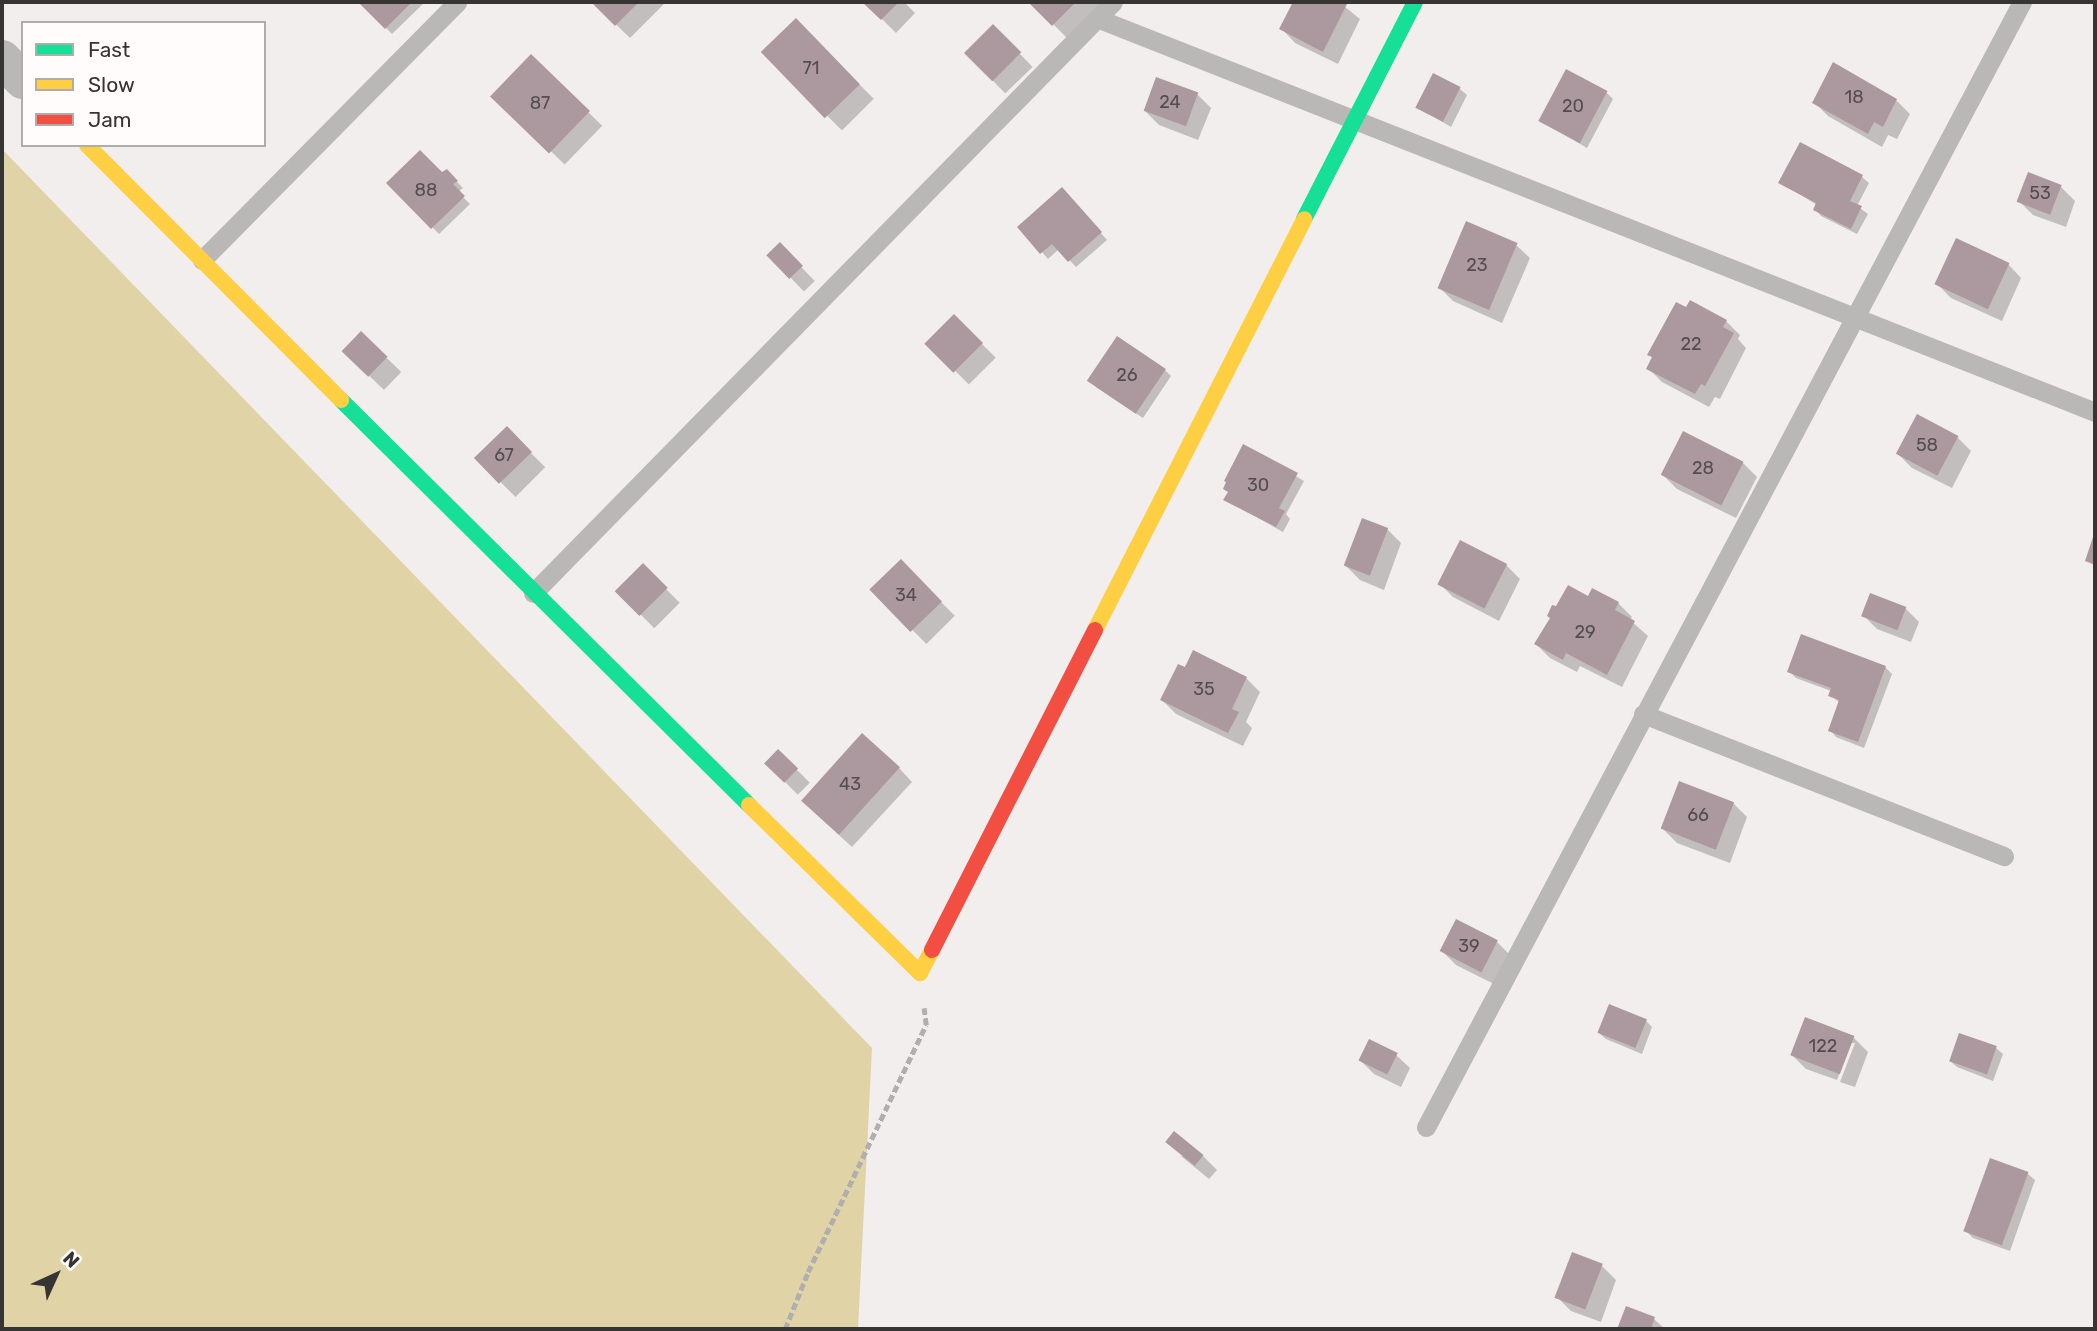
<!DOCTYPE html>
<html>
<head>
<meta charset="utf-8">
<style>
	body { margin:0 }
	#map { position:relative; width:2097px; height:1331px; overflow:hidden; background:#f3eeee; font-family:Rubik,sans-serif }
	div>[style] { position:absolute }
	.green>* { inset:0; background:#e0d4a6 }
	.shadow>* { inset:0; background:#0003; transform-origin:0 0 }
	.building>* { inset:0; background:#ac99a0; transform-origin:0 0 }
	.path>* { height:4.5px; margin-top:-2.25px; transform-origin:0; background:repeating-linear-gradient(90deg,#b0aeae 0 7px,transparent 0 10.5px) }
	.lane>* { height:19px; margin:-9.5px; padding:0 9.5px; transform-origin:9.5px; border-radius:9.5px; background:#b9b8b7 }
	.street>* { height:38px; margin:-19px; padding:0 19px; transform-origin:19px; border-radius:19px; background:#b9b8b7 }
	.fast>* { height:16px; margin:-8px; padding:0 8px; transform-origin:8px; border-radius:8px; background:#16e098 }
	.slow>* { height:16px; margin:-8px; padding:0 8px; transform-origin:8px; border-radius:8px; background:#ffcf43 }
	.jam>* { height:16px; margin:-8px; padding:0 8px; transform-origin:8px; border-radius:8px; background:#f24e42 }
	span { translate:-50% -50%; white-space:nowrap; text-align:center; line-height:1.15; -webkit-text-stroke:7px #fffcfb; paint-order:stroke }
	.number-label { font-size:18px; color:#544d4f }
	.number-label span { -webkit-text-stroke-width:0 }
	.frame { position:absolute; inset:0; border:4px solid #373434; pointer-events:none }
	.legend { position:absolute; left:21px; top:21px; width:245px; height:126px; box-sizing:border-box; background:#fffcfb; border:2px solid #afacab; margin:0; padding:9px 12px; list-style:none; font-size:21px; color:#373434 }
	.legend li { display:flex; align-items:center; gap:14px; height:35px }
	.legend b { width:35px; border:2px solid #afacab }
	.north { position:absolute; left:21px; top:1240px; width:70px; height:70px; -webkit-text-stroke:5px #fffcfb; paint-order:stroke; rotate:45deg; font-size:19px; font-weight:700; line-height:28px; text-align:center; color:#373434 }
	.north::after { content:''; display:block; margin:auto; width:24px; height:32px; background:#373434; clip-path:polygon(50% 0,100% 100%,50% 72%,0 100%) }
</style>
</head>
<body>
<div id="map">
	<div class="green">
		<div style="clip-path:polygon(2px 149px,872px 1048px,858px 1329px,2px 1329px)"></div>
	</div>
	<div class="shadow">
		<div style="clip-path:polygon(360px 2px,425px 2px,392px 34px)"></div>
		<div style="clip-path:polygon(593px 2px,666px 2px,630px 38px)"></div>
		<div style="clip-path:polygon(865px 2px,904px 2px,915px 13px,896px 33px)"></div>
		<div style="clip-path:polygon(1031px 2px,1104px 2px,1067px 38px)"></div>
		<div style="clip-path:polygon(1295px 2px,1339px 2px,1360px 19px,1338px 64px,1295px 43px,1282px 29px)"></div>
		<div style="left:796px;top:21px;width:110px;height:45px;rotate:45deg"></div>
		<div style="left:993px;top:26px;width:57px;height:38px;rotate:46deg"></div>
		<div style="left:531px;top:57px;width:99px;height:54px;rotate:44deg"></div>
		<div style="clip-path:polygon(1833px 65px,1896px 100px,1910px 114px,1897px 139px,1888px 135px,1882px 147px,1828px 116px,1814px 102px)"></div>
		<div style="clip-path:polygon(1460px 89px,1467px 95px,1451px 127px,1417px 107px)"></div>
		<div style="clip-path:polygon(1606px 92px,1613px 99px,1587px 148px,1541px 121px)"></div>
		<div style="clip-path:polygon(1197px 94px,1211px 108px,1198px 140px,1159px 125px,1145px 111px)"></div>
		<div style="clip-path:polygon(1801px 145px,1862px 177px,1869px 183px,1857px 206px,1868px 214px,1857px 234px,1821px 216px,1815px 209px,1817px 205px,1781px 183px)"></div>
		<div style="clip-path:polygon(442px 175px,453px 178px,463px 188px,458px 192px,470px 204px,439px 234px,389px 183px)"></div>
		<div style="clip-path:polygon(2061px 187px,2075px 201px,2066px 227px,2033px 215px,2019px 201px)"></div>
		<div style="clip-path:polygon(1068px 196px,1107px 240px,1076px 267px,1059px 249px,1048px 259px,1042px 252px)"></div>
		<div style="clip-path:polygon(1467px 223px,1516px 245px,1530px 258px,1502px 323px,1453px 301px,1439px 287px)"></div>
		<div style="left:780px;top:245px;width:50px;height:15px;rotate:46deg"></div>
		<div style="clip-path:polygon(2008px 264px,2021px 278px,2002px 321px,1951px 298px,1937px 284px)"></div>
		<div style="left:954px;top:316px;width:59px;height:38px;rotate:45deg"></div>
		<div style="clip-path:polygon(1726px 321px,1740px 335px,1738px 339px,1746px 348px,1720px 399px,1715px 397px,1709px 407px,1662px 382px,1648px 368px,1653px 359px,1650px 355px)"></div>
		<div style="left:361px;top:333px;width:56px;height:25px;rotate:44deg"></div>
		<div style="clip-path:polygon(1165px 370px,1171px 376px,1143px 418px,1096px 387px)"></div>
		<div style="left:507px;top:429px;width:54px;height:42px;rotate:45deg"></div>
		<div style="clip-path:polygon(1957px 437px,1971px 451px,1952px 488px,1912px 468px,1898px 454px)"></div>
		<div style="clip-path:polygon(1244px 446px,1304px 481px,1286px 514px,1290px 519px,1283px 532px,1226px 500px)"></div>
		<div style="clip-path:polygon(1743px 463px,1757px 477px,1736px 518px,1677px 489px,1663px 475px)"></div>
		<div style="clip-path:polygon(1387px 529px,1401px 543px,1384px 590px,1360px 580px,1346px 566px)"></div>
		<div style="left:901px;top:562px;width:76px;height:40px;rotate:45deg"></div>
		<div style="clip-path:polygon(1506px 565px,1520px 579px,1499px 621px,1453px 597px,1439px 583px)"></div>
		<div style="left:643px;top:566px;width:52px;height:36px;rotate:45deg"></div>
		<div style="clip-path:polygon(1589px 598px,1618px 603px,1632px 617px,1630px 620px,1648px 636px,1622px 687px,1580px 666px,1577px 672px,1550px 658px,1536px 644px)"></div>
		<div style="clip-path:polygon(1905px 608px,1919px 622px,1911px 642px,1877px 629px,1863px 615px)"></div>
		<div style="clip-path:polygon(1194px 653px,1246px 678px,1260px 692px,1246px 722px,1252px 728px,1243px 746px,1176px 714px,1162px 700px)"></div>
		<div style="clip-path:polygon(1885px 667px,1892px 674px,1864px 748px,1836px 737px,1830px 730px,1840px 703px,1830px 695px,1831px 691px,1796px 678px,1789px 671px)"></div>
		<div style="left:778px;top:751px;width:45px;height:17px;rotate:45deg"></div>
		<div style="clip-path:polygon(899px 768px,912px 782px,852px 847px,816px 814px)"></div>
		<div style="clip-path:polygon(1733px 803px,1747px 817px,1730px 863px,1677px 843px,1663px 829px)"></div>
		<div style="clip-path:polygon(1497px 942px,1511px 956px,1496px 985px,1456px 965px,1442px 951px)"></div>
		<div style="clip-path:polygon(1646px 1021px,1652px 1027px,1642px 1054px,1606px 1039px,1599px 1033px)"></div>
		<div style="clip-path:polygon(1854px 1038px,1868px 1052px,1855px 1087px,1840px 1082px,1855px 1043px,1851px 1043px,1837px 1080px,1806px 1069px,1792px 1055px)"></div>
		<div style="clip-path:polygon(1996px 1048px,2003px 1054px,1993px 1081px,1957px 1067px,1950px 1061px)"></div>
		<div style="clip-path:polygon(1396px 1055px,1410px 1068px,1401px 1087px,1374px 1074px,1360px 1060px)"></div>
		<div style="clip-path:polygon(1181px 1156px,1203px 1156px,1217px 1170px,1209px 1179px)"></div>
		<div style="clip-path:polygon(2028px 1174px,2035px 1180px,2010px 1251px,1973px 1238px,1966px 1231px)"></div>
		<div style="clip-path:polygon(1602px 1266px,1616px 1280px,1601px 1322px,1571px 1311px,1557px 1297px)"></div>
		<div style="clip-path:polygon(1627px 1308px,1654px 1319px,1665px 1329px,1619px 1329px)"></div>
	</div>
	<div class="building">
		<div style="clip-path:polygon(358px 2px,412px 2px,385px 29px)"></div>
		<div style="clip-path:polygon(591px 2px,639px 2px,615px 26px)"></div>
		<div style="clip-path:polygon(862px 2px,899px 2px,881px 20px)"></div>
		<div style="clip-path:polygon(1028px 2px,1076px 2px,1052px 26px)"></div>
		<div style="clip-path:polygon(1293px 2px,1347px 4px,1323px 52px,1279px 29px)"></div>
		<div style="left:796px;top:18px;width:92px;height:49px;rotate:46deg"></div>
		<div style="left:993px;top:24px;width:40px;height:41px;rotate:45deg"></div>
		<div style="left:531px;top:54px;width:82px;height:59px;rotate:44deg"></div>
		<div style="clip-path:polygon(1833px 62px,1897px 99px,1883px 127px,1874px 122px,1868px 134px,1812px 103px)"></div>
		<div style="left:1566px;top:69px;width:47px;height:59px;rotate:28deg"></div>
		<div style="left:1433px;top:73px;width:31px;height:39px;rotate:27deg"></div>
		<div style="left:1156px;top:77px;width:45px;height:36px;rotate:20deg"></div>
		<div style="clip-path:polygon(1800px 142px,1863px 175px,1850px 201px,1862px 206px,1851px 229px,1813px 210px,1816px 203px,1778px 183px)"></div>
		<div style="clip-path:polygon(420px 150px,442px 172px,447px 169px,458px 181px,453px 184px,465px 196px,431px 229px,386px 183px)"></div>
		<div style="left:2028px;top:172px;width:36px;height:32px;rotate:21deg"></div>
		<div style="clip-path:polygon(1062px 187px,1102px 232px,1068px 262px,1052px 244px,1040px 254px,1017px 227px)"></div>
		<div style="left:1466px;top:221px;width:56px;height:73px;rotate:23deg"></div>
		<div style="left:1956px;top:238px;width:59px;height:51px;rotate:25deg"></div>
		<div style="left:780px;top:242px;width:33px;height:19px;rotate:46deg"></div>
		<div style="clip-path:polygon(1690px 300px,1727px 320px,1723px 327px,1734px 333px,1705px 386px,1701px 384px,1695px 394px,1646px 369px,1652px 357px,1647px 355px,1676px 302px,1686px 307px)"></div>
		<div style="left:954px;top:314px;width:41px;height:42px;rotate:45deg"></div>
		<div style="left:361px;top:331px;width:37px;height:28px;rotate:44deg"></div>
		<div style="left:1117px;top:336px;width:59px;height:54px;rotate:34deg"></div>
		<div style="left:1917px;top:414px;width:47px;height:45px;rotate:28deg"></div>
		<div style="left:507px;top:426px;width:36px;height:46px;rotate:46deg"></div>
		<div style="left:1683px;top:431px;width:68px;height:49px;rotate:27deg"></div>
		<div style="clip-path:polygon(1243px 444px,1298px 473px,1279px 508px,1285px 511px,1276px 527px,1223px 500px,1228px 492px,1223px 489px,1226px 482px,1224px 481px)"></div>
		<div style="left:1362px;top:518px;width:28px;height:51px;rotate:21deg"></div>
		<div style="clip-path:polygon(2095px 531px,2095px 565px,2085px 561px)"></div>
		<div style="left:1460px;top:540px;width:53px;height:50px;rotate:27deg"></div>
		<div style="left:901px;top:559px;width:59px;height:44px;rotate:46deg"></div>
		<div style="left:643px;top:563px;width:35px;height:40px;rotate:45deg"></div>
		<div style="clip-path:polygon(1568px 585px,1588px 596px,1592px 588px,1619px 602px,1615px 610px,1635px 621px,1607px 675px,1566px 653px,1563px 660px,1534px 644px,1550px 618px,1547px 616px,1552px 605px,1556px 606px)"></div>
		<div style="left:1870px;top:593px;width:39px;height:25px;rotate:21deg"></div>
		<div style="clip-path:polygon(1801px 634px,1886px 666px,1858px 742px,1828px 731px,1839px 700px,1828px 696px,1831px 688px,1787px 672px)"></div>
		<div style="clip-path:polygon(1193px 650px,1247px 677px,1232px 709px,1239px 712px,1228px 733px,1160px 700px,1178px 664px,1185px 667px)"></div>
		<div style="left:862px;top:733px;width:51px;height:91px;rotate:42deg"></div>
		<div style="left:778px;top:749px;width:28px;height:20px;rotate:44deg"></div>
		<div style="left:1679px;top:781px;width:59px;height:51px;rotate:21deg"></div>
		<div style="left:1456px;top:919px;width:47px;height:36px;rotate:27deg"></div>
		<div style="left:1609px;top:1004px;width:41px;height:31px;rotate:22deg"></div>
		<div style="left:1805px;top:1017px;width:53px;height:41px;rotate:21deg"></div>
		<div style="left:1959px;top:1033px;width:40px;height:30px;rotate:19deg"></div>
		<div style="left:1369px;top:1039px;width:32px;height:24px;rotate:26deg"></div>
		<div style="left:1174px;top:1131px;width:38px;height:14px;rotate:39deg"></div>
		<div style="left:1990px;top:1158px;width:41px;height:78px;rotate:20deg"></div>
		<div style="left:1572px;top:1252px;width:33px;height:49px;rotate:21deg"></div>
		<div style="clip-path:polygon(1626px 1306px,1655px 1317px,1651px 1329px,1617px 1329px)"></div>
	</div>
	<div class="path">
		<div style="left:785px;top:1329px;width:61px;rotate:-68deg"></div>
		<div style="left:808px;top:1272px;width:274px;rotate:-64.5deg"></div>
		<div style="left:926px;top:1025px;width:17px;rotate:-97deg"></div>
	</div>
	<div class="lane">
		<div style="left:1099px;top:19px;width:1071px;rotate:21.53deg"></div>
		<div style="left:202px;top:260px;width:363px;rotate:-45.3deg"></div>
		<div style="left:533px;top:593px;width:828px;rotate:-45.54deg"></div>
		<div style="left:1643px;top:714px;width:388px;rotate:21.5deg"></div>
		<div style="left:1426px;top:1127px;width:1273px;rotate:-62.09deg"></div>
	</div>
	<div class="street">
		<div style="left:2px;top:59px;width:30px;rotate:45deg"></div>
	</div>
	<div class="fast">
		<div style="left:1304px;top:219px;width:244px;rotate:-62.9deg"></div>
		<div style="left:341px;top:400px;width:575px;rotate:44.79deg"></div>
	</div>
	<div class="slow">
		<div style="left:87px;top:145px;width:360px;rotate:45.1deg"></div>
		<div style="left:1095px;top:630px;width:461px;rotate:-63deg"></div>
		<div style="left:749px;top:805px;width:240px;rotate:44.5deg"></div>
		<div style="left:920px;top:973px;width:26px;rotate:-62deg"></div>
	</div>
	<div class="jam">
		<div style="left:932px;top:950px;width:359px;rotate:-63deg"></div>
	</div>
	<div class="number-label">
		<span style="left:811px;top:68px">71</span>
		<span style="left:1854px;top:97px">18</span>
		<span style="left:1170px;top:102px">24</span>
		<span style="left:540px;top:103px">87</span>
		<span style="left:1573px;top:106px">20</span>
		<span style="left:426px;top:190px">88</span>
		<span style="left:2040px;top:193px">53</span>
		<span style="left:1477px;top:265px">23</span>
		<span style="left:1691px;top:344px">22</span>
		<span style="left:1127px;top:375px">26</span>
		<span style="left:1927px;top:445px">58</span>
		<span style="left:504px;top:455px">67</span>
		<span style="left:1703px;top:468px">28</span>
		<span style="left:1258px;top:485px">30</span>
		<span style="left:906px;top:595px">34</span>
		<span style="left:1585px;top:632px">29</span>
		<span style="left:1204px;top:689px">35</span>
		<span style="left:850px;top:784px">43</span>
		<span style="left:1698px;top:815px">66</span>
		<span style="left:1469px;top:946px">39</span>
		<span style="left:1823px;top:1046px">122</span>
	</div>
	<div class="frame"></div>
	<ul class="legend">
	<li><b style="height:9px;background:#16e098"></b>Fast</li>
	<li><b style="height:9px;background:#ffcf43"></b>Slow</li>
	<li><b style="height:9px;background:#f24e42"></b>Jam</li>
	</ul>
	<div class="north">N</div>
</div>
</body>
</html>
